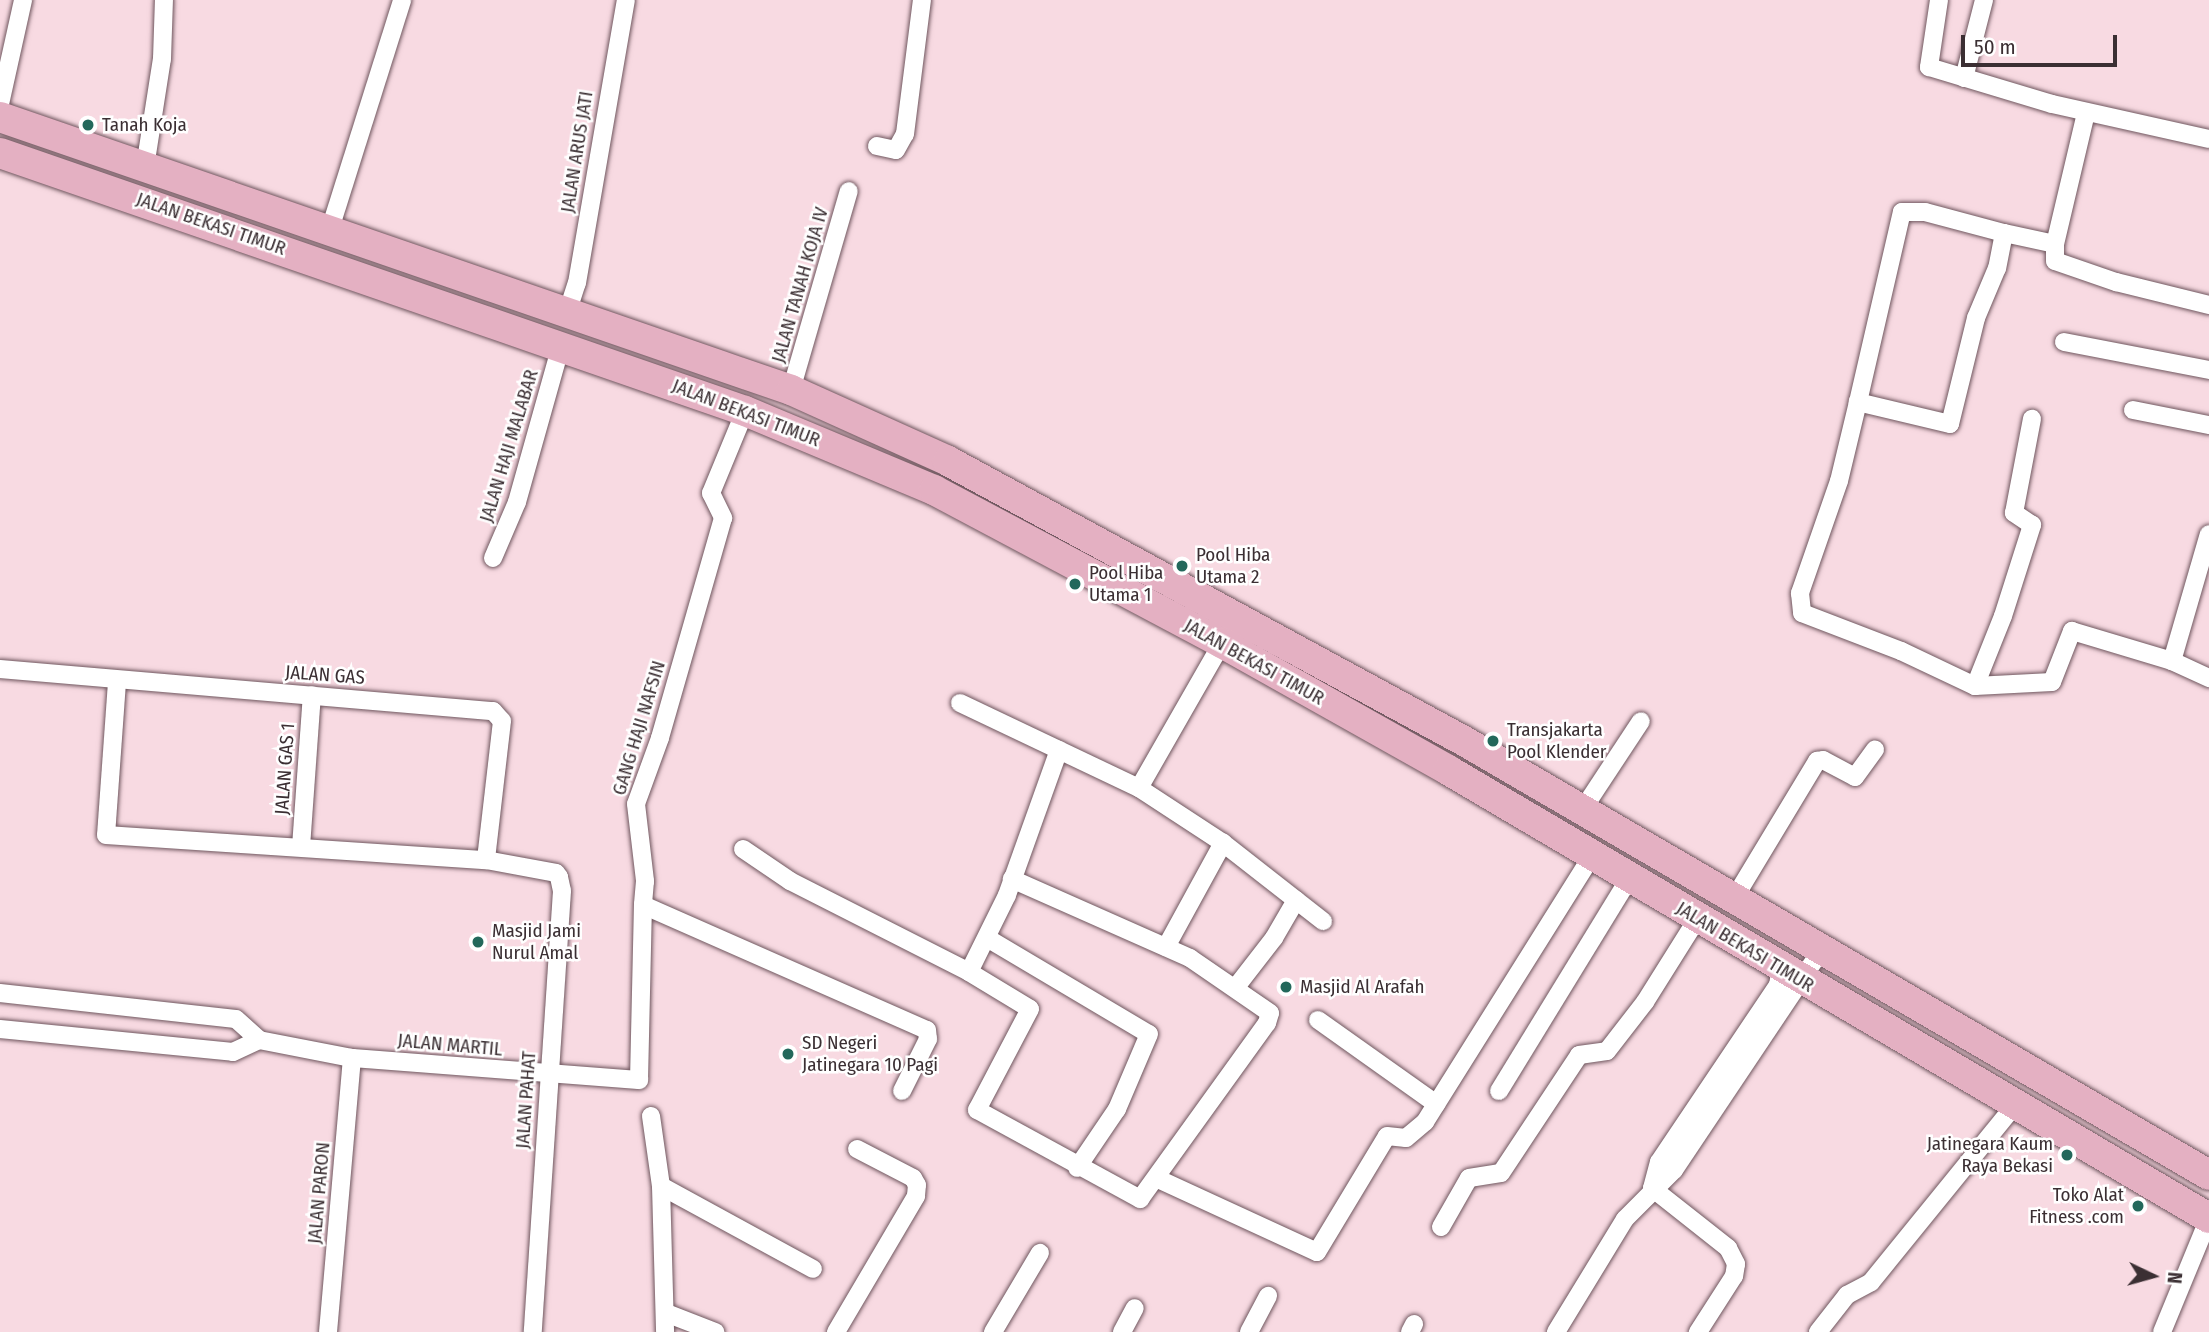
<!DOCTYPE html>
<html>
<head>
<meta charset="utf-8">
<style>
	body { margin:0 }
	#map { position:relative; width:2209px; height:1332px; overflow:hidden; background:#f8dae2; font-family:"Fira Sans Condensed",sans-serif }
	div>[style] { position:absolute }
	.roads { filter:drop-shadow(0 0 2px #6f565e) drop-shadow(0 0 2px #6f565e) }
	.street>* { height:18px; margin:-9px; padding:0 9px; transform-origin:9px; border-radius:9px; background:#fff }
	.primary>* { height:30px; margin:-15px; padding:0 15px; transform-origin:15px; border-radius:15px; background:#e4b0c2 }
	.dots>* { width:19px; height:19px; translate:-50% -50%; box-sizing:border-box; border:4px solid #fff; border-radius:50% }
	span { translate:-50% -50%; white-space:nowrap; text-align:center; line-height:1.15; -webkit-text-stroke:5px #fff; paint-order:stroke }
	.poi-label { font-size:19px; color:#3b2f33 }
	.left { translate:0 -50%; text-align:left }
	.right { translate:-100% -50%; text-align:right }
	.street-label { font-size:19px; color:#3b2f33 }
	.north { position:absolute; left:2118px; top:1241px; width:70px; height:70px; -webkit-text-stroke:5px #fff; paint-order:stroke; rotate:95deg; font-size:19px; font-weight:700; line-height:28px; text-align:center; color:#3b2f33 }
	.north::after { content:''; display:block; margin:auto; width:24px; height:32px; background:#3b2f33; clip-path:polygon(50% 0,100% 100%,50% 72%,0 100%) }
	.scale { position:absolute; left:1961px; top:35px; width:156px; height:32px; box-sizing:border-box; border:4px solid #3b2f33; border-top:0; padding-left:9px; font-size:21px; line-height:24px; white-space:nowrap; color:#3b2f33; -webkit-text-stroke:5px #fff; paint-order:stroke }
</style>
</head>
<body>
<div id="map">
	<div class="roads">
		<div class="street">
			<div style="left:1939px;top:0;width:68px;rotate:98.5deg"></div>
			<div style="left:1929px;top:67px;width:128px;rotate:16.7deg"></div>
			<div style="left:2052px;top:104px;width:161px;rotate:12.6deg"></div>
			<div style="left:1964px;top:78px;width:81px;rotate:-75.6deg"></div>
			<div style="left:0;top:104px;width:107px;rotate:-77.5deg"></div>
			<div style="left:2086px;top:113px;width:135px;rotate:103.3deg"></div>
			<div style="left:2055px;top:244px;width:17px;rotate:90deg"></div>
			<div style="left:2055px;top:261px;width:65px;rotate:19deg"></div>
			<div style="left:2116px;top:282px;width:96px;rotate:13.9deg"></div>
			<div style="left:877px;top:146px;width:19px;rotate:12deg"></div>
			<div style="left:896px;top:150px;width:18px;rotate:-61deg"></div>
			<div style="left:905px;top:134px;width:135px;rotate:-82.8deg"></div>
			<div style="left:145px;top:167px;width:109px;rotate:-81.1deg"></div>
			<div style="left:162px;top:59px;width:59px;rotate:-88.1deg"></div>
			<div style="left:330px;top:229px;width:240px;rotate:-72.5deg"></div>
			<div style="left:2055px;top:244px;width:52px;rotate:-167.8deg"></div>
			<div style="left:2004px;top:233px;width:36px;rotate:101deg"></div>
			<div style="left:1997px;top:268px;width:54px;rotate:112.8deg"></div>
			<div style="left:1976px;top:318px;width:109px;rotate:103.8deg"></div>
			<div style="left:1950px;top:424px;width:95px;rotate:-166.6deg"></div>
			<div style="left:1858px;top:402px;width:81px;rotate:103.5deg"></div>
			<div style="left:1839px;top:481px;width:119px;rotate:109.2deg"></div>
			<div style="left:1800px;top:593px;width:20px;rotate:84deg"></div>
			<div style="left:1802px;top:613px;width:106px;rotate:21deg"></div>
			<div style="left:1901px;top:651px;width:82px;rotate:25.3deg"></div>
			<div style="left:1975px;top:686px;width:77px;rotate:-3deg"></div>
			<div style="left:2052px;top:682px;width:55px;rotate:-68.6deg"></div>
			<div style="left:2072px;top:631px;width:104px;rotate:16.7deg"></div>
			<div style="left:2172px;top:661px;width:41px;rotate:24.7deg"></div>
			<div style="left:568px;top:310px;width:28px;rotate:-72deg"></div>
			<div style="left:577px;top:283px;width:287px;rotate:-80.2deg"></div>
			<div style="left:2064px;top:342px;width:148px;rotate:10.9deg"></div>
			<div style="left:791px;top:390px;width:207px;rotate:-73.8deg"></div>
			<div style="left:1858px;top:402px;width:195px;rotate:-77deg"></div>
			<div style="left:1902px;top:212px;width:23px"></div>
			<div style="left:1925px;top:212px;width:82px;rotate:14.9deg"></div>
			<div style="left:2133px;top:410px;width:77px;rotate:11.2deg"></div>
			<div style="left:745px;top:411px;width:89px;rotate:112.5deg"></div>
			<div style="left:711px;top:493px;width:28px;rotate:64deg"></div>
			<div style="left:723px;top:518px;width:229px;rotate:106deg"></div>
			<div style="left:660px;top:738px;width:70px;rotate:110deg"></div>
			<div style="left:636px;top:804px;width:78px;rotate:83.3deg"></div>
			<div style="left:645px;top:881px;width:24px;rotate:95deg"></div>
			<div style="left:643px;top:905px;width:310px;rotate:23.8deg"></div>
			<div style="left:927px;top:1030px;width:9px;rotate:84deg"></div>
			<div style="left:928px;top:1039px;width:58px;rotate:116.6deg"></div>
			<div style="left:493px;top:558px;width:61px;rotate:-66.8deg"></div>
			<div style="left:517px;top:502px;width:163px;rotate:-74.3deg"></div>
			<div style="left:2172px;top:661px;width:132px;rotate:-73.8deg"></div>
			<div style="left:0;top:669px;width:495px;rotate:4.9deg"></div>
			<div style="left:493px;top:711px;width:13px;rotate:48deg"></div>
			<div style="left:502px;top:721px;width:140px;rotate:96.6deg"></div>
			<div style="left:117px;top:682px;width:153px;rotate:94.1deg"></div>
			<div style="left:106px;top:835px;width:381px;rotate:3.8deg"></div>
			<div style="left:486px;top:860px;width:71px;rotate:10.5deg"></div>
			<div style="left:556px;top:873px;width:5px;rotate:53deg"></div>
			<div style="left:559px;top:877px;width:14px;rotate:78deg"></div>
			<div style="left:562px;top:891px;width:442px;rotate:93.8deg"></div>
			<div style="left:1975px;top:686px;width:75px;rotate:-68.2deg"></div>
			<div style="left:2003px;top:616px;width:96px;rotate:-72.3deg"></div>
			<div style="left:2032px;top:525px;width:22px;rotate:-146deg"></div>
			<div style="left:2014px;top:513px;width:96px;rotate:-79.2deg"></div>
			<div style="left:960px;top:703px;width:198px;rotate:25.4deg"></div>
			<div style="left:1139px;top:788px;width:100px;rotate:33.2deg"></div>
			<div style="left:1223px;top:843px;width:127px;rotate:38deg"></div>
			<div style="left:1139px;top:788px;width:167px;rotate:-60.2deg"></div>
			<div style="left:1583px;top:809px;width:105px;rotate:-56.6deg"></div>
			<div style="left:301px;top:847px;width:152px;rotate:-85.9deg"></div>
			<div style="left:743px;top:849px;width:57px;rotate:34.2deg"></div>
			<div style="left:790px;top:881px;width:201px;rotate:26.9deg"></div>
			<div style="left:969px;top:972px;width:71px;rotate:31.2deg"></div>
			<div style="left:1030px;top:1009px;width:114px;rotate:117.7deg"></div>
			<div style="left:977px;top:1110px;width:186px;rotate:28.6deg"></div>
			<div style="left:1140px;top:1199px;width:217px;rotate:-54.2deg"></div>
			<div style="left:1267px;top:1023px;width:10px;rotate:-73deg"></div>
			<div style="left:1270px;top:1013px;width:97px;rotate:-145.5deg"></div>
			<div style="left:1190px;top:958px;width:195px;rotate:-156.1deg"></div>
			<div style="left:1735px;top:897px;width:159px;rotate:-58.9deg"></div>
			<div style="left:1817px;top:761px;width:6px;rotate:-9deg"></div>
			<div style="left:1823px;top:760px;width:36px;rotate:28deg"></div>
			<div style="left:1855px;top:777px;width:34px;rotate:-54deg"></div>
			<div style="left:987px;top:938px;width:188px;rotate:30.7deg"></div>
			<div style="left:1149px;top:1034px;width:82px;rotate:113.1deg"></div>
			<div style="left:1117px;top:1109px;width:71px;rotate:124.1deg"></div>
			<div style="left:1166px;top:947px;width:119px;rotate:-61.3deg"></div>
			<div style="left:969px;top:972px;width:86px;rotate:-63.7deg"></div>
			<div style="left:1007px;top:895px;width:154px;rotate:-70.3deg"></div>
			<div style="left:1236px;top:987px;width:62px;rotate:-52.2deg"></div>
			<div style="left:1274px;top:938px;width:44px;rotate:-59.9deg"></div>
			<div style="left:0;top:993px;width:237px;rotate:6.3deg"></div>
			<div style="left:236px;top:1019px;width:31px;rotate:42deg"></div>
			<div style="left:259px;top:1040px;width:95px;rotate:11deg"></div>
			<div style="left:352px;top:1058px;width:288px;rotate:4.4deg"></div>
			<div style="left:639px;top:1080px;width:175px;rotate:-88.7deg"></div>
			<div style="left:1318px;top:1020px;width:145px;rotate:35.4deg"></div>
			<div style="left:0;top:1029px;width:234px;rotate:5.6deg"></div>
			<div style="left:233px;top:1052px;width:29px;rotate:-25deg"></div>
			<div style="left:1499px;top:1091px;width:249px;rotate:-58.5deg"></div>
			<div style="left:651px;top:1116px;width:71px;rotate:81.9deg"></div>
			<div style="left:661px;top:1186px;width:146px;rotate:88.4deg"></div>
			<div style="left:1156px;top:1178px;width:177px;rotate:24.7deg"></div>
			<div style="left:1317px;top:1252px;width:135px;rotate:-58.9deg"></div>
			<div style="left:1387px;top:1136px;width:19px;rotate:6deg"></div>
			<div style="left:1406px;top:1138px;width:25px;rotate:-40deg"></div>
			<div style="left:1425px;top:1122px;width:314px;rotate:-57.9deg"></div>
			<div style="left:661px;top:1186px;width:173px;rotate:28.6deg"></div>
			<div style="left:1652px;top:1188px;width:27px;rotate:-75deg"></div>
			<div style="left:1659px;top:1162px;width:213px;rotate:-56.1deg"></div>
			<div style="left:1778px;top:985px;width:17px;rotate:-80deg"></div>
			<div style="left:1652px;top:1188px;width:97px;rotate:38.3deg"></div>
			<div style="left:1728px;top:1248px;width:18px;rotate:63deg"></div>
			<div style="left:1736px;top:1264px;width:12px;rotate:99deg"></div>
			<div style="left:1734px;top:1276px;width:67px;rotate:122.7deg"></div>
			<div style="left:1441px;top:1227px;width:56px;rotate:-60.3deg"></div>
			<div style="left:1469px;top:1178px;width:32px;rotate:-9deg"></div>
			<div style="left:1501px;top:1173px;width:141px;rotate:-56.5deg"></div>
			<div style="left:1579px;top:1055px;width:28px;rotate:-8deg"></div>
			<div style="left:1607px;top:1051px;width:62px;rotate:-52.2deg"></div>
			<div style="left:1645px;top:1002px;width:98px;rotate:-57.9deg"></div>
			<div style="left:666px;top:1313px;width:53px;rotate:21.2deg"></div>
			<div style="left:328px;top:1332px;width:275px;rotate:-85deg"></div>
			<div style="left:836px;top:1332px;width:158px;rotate:-59.5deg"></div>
			<div style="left:916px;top:1196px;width:11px;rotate:-85deg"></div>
			<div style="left:917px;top:1185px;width:8px;rotate:-120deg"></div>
			<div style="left:913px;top:1178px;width:63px;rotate:-152.6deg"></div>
			<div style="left:993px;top:1332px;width:92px;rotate:-59.3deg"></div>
			<div style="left:1122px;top:1332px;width:27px;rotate:-62deg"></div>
			<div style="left:1249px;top:1332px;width:41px;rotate:-62.2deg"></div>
			<div style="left:1410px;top:1332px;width:9px;rotate:-63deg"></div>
			<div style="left:1556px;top:1332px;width:132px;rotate:-58.6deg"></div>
			<div style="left:1625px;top:1219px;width:69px;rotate:-45deg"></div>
			<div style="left:1674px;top:1170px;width:266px;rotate:-56.2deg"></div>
			<div style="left:1818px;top:1332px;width:47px;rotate:-51.9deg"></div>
			<div style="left:1847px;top:1295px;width:27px;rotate:-28deg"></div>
			<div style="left:1871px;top:1282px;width:227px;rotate:-50.9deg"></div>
			<div style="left:2162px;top:1332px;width:123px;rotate:-67.6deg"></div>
		</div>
		<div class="primary">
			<div style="left:0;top:117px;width:837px;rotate:19.04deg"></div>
			<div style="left:791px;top:390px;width:172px;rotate:24.3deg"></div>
			<div style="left:948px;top:461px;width:587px;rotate:28.49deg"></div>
			<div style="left:1464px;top:741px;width:862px;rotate:30.22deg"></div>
			<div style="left:0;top:153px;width:788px;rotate:19.1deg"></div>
			<div style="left:745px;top:411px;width:205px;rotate:22.7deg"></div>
			<div style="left:934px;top:490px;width:326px;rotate:28deg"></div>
			<div style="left:1222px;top:643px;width:259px;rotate:29.3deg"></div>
			<div style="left:1448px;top:770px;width:883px;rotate:30.49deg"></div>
		</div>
	</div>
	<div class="dots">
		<div style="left:88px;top:125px;background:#23685b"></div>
		<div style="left:1182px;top:566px;background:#23685b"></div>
		<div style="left:1075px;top:584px;background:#23685b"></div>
		<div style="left:1493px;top:741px;background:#23685b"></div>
		<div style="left:478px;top:942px;background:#23685b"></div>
		<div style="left:1286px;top:987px;background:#23685b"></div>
		<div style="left:788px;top:1054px;background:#23685b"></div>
		<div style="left:2067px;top:1155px;background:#23685b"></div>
		<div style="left:2138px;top:1206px;background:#23685b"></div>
	</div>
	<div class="poi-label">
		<span class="left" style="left:102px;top:125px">Tanah Koja</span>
		<span class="left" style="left:1196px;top:566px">Pool Hiba<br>Utama 2</span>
		<span class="left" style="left:1089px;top:584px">Pool Hiba<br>Utama 1</span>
		<span class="left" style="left:1507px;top:741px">Transjakarta<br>Pool Klender</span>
		<span class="left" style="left:492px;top:942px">Masjid Jami<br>Nurul Amal</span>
		<span class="left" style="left:1300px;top:987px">Masjid Al Arafah</span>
		<span class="left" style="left:802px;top:1054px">SD Negeri<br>Jatinegara 10 Pagi</span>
		<span class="right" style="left:2053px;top:1155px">Jatinegara Kaum<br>Raya Bekasi</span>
		<span class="right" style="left:2124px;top:1206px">Toko Alat<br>Fitness .com</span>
	</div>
	<div class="street-label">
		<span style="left:577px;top:152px;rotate:-81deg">JALAN ARUS JATI</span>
		<span style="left:211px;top:224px;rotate:19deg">JALAN BEKASI TIMUR</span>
		<span style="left:800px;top:285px;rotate:-74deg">JALAN TANAH KOJA IV</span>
		<span style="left:746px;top:413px;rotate:21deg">JALAN BEKASI TIMUR</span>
		<span style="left:509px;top:446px;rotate:-73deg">JALAN HAJI MALABAR</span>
		<span style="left:1254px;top:662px;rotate:29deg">JALAN BEKASI TIMUR</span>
		<span style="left:325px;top:675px;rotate:4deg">JALAN GAS</span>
		<span style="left:639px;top:728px;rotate:-73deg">GANG HAJI NAFSIN</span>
		<span style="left:285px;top:769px;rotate:-86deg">JALAN GAS 1</span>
		<span style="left:1745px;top:947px;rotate:31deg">JALAN BEKASI TIMUR</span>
		<span style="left:450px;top:1045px;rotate:5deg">JALAN MARTIL</span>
		<span style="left:526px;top:1100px;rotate:-86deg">JALAN PAHAT</span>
		<span style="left:319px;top:1193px;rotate:-85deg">JALAN PARON</span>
	</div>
	<div class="north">N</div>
	<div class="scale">50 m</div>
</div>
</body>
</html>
